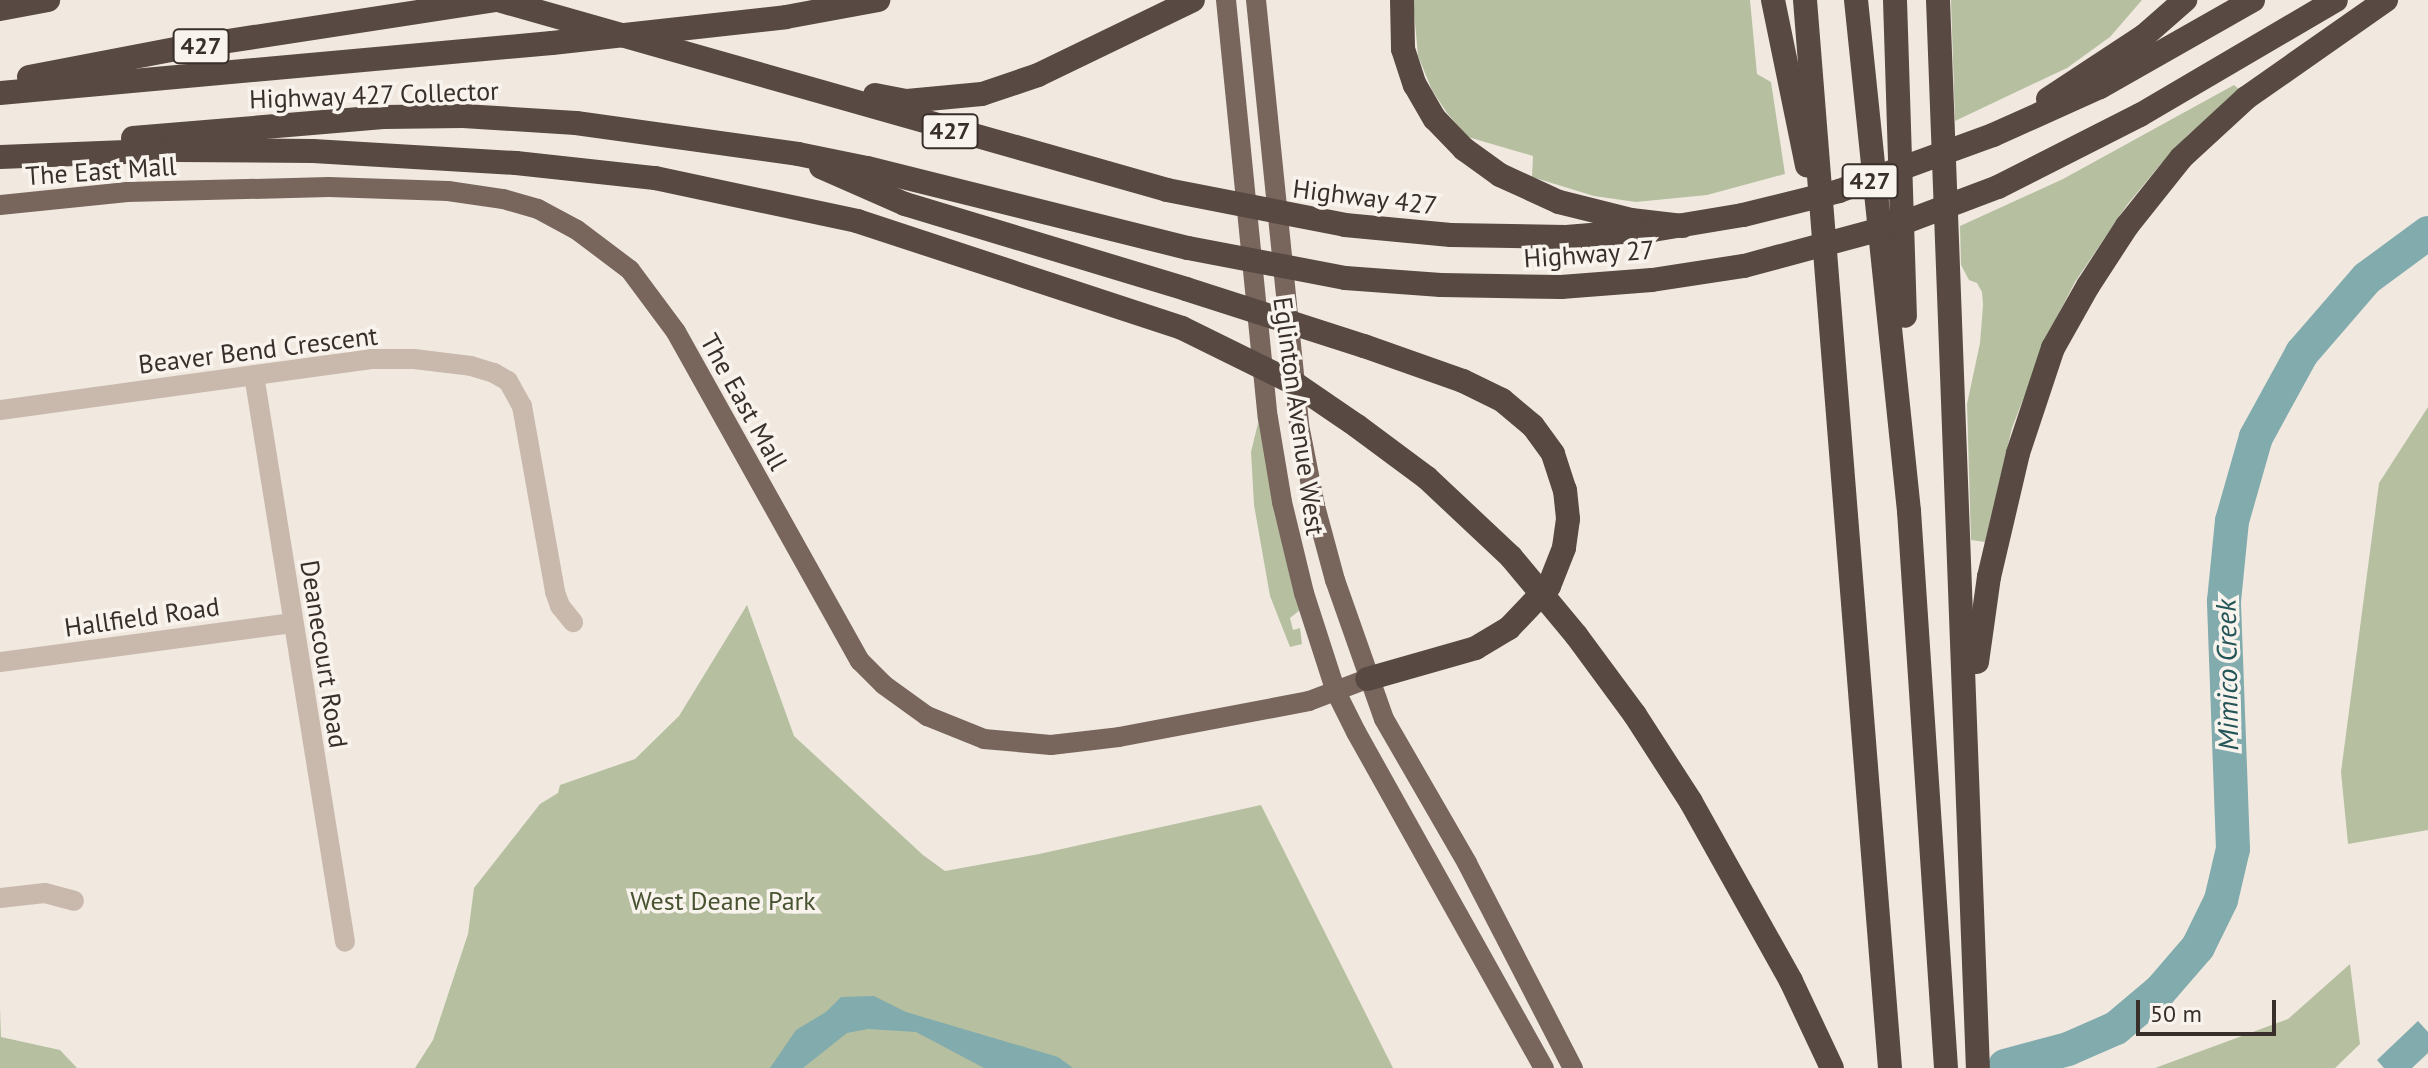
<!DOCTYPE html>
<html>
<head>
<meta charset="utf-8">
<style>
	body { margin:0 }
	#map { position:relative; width:2428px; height:1068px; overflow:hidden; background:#f1e9e0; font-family:"PT Sans",sans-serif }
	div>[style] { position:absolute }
	.green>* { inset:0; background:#b6c0a1 }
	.water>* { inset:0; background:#81abad }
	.river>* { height:34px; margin:-17px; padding:0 17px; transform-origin:17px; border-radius:17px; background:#81abad }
	.minor>* { height:20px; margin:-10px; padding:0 10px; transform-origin:10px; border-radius:10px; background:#c9b9ad }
	.major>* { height:20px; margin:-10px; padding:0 10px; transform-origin:10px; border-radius:10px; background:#78665d }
	.highway>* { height:24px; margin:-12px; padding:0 12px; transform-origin:12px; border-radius:12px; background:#584943 }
	.highway-bridge>* { height:24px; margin:-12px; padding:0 12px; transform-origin:12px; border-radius:12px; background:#584943 }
	span { translate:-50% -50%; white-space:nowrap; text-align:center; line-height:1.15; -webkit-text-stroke:7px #f9f3ed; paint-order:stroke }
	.shield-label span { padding:2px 6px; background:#f9f3ed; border:2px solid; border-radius:6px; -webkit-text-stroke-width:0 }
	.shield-label { font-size:24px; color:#382f2b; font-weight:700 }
	.street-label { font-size:26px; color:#382f2b }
	.park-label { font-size:26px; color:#485431 }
	.water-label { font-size:28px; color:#235457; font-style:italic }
	.scale { position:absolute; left:2136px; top:1000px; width:140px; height:36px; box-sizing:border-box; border:4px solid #382f2b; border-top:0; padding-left:10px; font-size:24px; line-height:28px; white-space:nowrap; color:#382f2b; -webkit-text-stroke:6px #f9f3ed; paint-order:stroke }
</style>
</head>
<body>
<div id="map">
	<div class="green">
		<div style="clip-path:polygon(1413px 0,1750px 0,1757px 74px,1771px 82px,1785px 174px,1707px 195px,1636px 202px,1594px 196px,1532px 177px,1533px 156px,1468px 137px,1447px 113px,1432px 90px,1418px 56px)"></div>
		<div style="clip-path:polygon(1951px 0,2142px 0,2110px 37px,2067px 68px,1955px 121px)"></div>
		<div style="clip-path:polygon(2234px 85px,2241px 91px,2189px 134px,2160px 165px,2127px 205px,2075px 282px,2049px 332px,2012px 428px,1985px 542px,1971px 540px,1967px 404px,1980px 343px,1983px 305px,1982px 292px,1977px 283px,1969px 280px,1961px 265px,1960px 226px,2063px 179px)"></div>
		<div style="clip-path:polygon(2428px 407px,2428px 830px,2348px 844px,2341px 772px,2379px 483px)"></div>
		<div style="clip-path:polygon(1259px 419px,1275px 516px,1300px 610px,1290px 618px,1293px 630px,1300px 628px,1302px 644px,1290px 647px,1270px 596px,1254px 505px,1251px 452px)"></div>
		<div style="clip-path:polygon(747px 605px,794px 736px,923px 855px,945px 871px,1039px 854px,1261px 805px,1393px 1068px,415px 1068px,433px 1040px,468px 934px,474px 888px,540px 804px,558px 793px,560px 785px,635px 759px,679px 716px)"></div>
		<div style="clip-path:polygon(2350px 964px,2360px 1044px,2335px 1068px,2155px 1068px,2288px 1019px)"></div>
		<div style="clip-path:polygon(0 1007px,1px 1037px,60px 1050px,77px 1068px,0 1068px)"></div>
	</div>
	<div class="water">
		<div style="clip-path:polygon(874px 996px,906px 1012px,1058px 1057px,1073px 1068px,984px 1068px,916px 1032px,868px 1029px,847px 1033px,803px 1068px,770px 1068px,796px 1030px,826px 1012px,841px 997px)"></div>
		<div style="clip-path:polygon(2418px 1021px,2428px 1032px,2428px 1053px,2412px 1068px,2384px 1068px,2377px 1060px)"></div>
	</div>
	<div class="river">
		<div style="left:2005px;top:1066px;width:65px;rotate:-15.1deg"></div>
		<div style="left:2068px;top:1049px;width:52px;rotate:-23.6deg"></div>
		<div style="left:2116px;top:1028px;width:57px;rotate:-40.1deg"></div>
		<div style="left:2160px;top:991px;width:58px;rotate:-49.2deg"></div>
		<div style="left:2198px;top:947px;width:52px;rotate:-63.9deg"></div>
		<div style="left:2221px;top:900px;width:52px;rotate:-76.8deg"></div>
		<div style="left:2233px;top:849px;width:248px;rotate:-92.1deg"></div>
		<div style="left:2224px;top:601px;width:80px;rotate:-84.3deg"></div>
		<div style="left:2232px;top:521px;width:87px;rotate:-74.1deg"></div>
		<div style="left:2256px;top:437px;width:96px;rotate:-61.3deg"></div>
		<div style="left:2302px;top:353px;width:99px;rotate:-49.1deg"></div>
		<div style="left:2367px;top:278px;width:76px;rotate:-36.4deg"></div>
	</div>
	<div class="minor">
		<div style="left:254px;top:375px;width:574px;rotate:80.88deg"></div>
		<div style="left:0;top:410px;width:373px;rotate:-7.8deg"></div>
		<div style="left:370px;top:359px;width:44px"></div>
		<div style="left:414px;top:359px;width:57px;rotate:7deg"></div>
		<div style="left:471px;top:366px;width:24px;rotate:17deg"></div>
		<div style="left:494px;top:373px;width:16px;rotate:30deg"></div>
		<div style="left:508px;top:381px;width:29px;rotate:61deg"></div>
		<div style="left:522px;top:406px;width:189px;rotate:79.9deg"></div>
		<div style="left:555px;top:592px;width:15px;rotate:70deg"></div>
		<div style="left:560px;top:606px;width:21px;rotate:51deg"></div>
		<div style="left:0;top:662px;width:295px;rotate:-7.6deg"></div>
		<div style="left:0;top:898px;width:45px;rotate:-6.3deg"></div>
		<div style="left:45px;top:893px;width:30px;rotate:15deg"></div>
	</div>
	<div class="major">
		<div style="left:1226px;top:0;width:420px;rotate:84.3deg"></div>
		<div style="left:1268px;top:418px;width:85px;rotate:80.5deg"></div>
		<div style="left:1282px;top:502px;width:94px;rotate:76.4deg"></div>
		<div style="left:1304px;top:593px;width:104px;rotate:72.1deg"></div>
		<div style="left:1336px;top:692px;width:45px;rotate:63.4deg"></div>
		<div style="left:1356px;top:732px;width:385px;rotate:60.8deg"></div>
		<div style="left:1256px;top:0;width:432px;rotate:84.2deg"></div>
		<div style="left:1300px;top:430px;width:77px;rotate:78.8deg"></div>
		<div style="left:1315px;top:506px;width:77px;rotate:74.9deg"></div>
		<div style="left:1335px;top:580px;width:147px;rotate:70.6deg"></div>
		<div style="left:1384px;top:719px;width:166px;rotate:60deg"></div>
		<div style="left:1467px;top:863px;width:231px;rotate:62.7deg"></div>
		<div style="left:0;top:205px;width:128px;rotate:-5.8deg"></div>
		<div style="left:127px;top:192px;width:202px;rotate:-1.4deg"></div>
		<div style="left:329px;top:187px;width:119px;rotate:1.9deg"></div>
		<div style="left:448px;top:191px;width:56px;rotate:8.3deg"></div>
		<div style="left:503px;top:199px;width:36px;rotate:16deg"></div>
		<div style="left:538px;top:209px;width:44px;rotate:28.3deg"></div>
		<div style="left:577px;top:230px;width:66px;rotate:37deg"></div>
		<div style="left:630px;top:270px;width:77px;rotate:53.4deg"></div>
		<div style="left:676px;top:332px;width:377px;rotate:60.8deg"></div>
		<div style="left:860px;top:661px;width:34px;rotate:45deg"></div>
		<div style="left:884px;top:685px;width:53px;rotate:35.8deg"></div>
		<div style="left:927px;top:716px;width:61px;rotate:22deg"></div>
		<div style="left:984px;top:739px;width:67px;rotate:5.1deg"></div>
		<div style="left:1051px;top:745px;width:68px;rotate:-6.7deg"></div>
		<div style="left:1119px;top:737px;width:193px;rotate:-10.7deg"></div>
		<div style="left:1309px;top:701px;width:62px;rotate:-20.8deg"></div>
	</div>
	<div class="highway">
		<div style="left:498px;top:0;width:695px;rotate:15.85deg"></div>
		<div style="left:1402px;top:0;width:49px;rotate:88.8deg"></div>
		<div style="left:1403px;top:49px;width:38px;rotate:72deg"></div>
		<div style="left:1415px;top:85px;width:39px;rotate:60deg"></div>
		<div style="left:1435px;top:119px;width:42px;rotate:46deg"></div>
		<div style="left:1464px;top:149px;width:44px;rotate:35.8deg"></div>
		<div style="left:1500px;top:175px;width:65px;rotate:24.6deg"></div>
		<div style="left:1559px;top:202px;width:74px;rotate:14deg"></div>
		<div style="left:1631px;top:220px;width:52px;rotate:6.6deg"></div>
		<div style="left:1773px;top:0;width:169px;rotate:78.4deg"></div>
		<div style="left:1805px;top:0;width:1071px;rotate:85.45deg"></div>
		<div style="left:1856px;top:0;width:514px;rotate:84.08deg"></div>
		<div style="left:1909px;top:511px;width:558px;rotate:86.2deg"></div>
		<div style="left:1895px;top:0;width:316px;rotate:88.2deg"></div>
		<div style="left:1938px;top:0;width:1069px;rotate:87.86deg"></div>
		<div style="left:0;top:9px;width:49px;rotate:-10.6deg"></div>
		<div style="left:786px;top:17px;width:94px;rotate:-10.5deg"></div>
		<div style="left:29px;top:77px;width:150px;rotate:-10.8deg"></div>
		<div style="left:176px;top:49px;width:324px;rotate:-8.7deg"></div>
		<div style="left:0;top:93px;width:554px;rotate:-5.18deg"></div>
		<div style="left:875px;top:95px;width:33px;rotate:11deg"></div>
		<div style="left:907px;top:101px;width:75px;rotate:-5.3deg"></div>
		<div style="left:982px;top:94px;width:59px;rotate:-18.7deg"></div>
		<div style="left:1038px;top:75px;width:172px;rotate:-25.8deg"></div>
		<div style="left:2048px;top:99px;width:115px;rotate:-33.3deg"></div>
		<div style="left:2144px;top:36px;width:55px;rotate:-41.3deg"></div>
		<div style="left:1993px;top:135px;width:117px;rotate:-24.2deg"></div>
		<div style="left:2100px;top:87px;width:176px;rotate:-29.6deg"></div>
		<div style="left:133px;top:138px;width:251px;rotate:-4.8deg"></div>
		<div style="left:383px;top:117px;width:80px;rotate:-0.7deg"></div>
		<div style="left:463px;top:116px;width:113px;rotate:3.5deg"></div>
		<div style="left:576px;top:123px;width:224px;rotate:7.9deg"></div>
		<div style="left:798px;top:154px;width:70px;rotate:11.5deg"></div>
		<div style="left:867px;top:168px;width:331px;rotate:14deg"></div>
		<div style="left:0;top:157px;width:176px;rotate:-2.3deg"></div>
		<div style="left:176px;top:150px;width:137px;rotate:0.4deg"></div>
		<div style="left:313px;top:151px;width:203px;rotate:3.4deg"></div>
		<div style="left:516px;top:163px;width:140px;rotate:6.2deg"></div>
		<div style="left:655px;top:178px;width:207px;rotate:12deg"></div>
		<div style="left:857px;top:221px;width:342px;rotate:18.2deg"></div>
		<div style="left:821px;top:167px;width:92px;rotate:23.8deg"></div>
		<div style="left:905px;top:204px;width:294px;rotate:16.8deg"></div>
		<div style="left:1998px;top:187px;width:159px;rotate:-26.9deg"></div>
		<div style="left:2140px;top:115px;width:227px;rotate:-30.4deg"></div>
		<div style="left:1345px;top:225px;width:106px;rotate:5.4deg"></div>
		<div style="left:1451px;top:235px;width:115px;rotate:1deg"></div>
		<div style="left:1566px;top:237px;width:87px;rotate:-4.6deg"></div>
		<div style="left:1653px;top:230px;width:91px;rotate:-9.5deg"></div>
		<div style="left:1345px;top:278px;width:96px;rotate:4.2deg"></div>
		<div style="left:1441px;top:285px;width:120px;rotate:1deg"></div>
		<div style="left:1561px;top:287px;width:91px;rotate:-4.4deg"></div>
		<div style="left:1652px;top:280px;width:93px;rotate:-8.7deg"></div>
		<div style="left:1364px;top:346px;width:105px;rotate:19.5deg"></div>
		<div style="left:1463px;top:381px;width:43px;rotate:26deg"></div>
		<div style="left:1502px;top:400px;width:40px;rotate:40deg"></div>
		<div style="left:1533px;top:426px;width:34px;rotate:54deg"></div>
		<div style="left:1553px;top:454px;width:38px;rotate:72deg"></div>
		<div style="left:1565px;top:490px;width:29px;rotate:84deg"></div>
		<div style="left:1568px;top:519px;width:29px;rotate:98deg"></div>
		<div style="left:1564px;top:548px;width:41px;rotate:111.5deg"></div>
		<div style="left:1549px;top:586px;width:58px;rotate:133.6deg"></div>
		<div style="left:1509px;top:628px;width:39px;rotate:149deg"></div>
		<div style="left:1476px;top:648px;width:113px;rotate:164.1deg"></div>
		<div style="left:1357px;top:426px;width:87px;rotate:36.6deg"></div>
		<div style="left:1427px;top:478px;width:115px;rotate:43.2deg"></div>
		<div style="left:1576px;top:635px;width:99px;rotate:53.6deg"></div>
		<div style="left:1635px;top:715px;width:103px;rotate:57.2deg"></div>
		<div style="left:1691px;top:802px;width:205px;rotate:60.8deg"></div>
		<div style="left:1791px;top:981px;width:96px;rotate:64.8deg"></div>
		<div style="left:1977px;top:662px;width:86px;rotate:-82deg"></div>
		<div style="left:1989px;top:577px;width:127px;rotate:-76.8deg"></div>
		<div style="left:2018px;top:453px;width:111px;rotate:-71.6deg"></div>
		<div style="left:2053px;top:348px;width:71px;rotate:-60.6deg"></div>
		<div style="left:2088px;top:286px;width:72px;rotate:-57deg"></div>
		<div style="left:2127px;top:226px;width:87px;rotate:-51.5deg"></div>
		<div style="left:2181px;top:158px;width:88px;rotate:-42.7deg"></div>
		<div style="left:2246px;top:98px;width:171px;rotate:-35deg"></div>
	</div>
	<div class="highway-bridge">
		<div style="left:552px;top:43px;width:235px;rotate:-6.3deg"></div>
		<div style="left:1167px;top:190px;width:181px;rotate:11.1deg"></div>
		<div style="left:1743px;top:215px;width:99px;rotate:-14deg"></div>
		<div style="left:1839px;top:191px;width:164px;rotate:-20deg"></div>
		<div style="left:1188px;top:248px;width:160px;rotate:10.8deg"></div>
		<div style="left:1744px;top:266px;width:162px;rotate:-15.1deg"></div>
		<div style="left:1900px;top:224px;width:105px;rotate:-20.7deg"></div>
		<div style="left:1186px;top:289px;width:187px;rotate:17.8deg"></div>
		<div style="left:1182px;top:328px;width:125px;rotate:26.2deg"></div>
		<div style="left:1294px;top:383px;width:76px;rotate:34.3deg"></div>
		<div style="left:1511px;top:557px;width:102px;rotate:50.2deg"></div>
	</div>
	<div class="shield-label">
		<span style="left:201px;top:46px">427</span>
		<span style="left:950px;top:131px">427</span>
		<span style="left:1870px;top:181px">427</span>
	</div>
	<div class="street-label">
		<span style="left:374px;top:95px;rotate:-2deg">Highway 427 Collector</span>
		<span style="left:101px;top:171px;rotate:-4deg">The East Mall</span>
		<span style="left:1365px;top:197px;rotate:7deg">Highway 427</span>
		<span style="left:1589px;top:254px;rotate:-4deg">Highway 27</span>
		<span style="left:258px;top:350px;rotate:-7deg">Beaver Bend Crescent</span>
		<span style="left:744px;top:402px;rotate:61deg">The East Mall</span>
		<span style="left:1299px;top:416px;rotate:82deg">Eglinton Avenue West</span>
		<span style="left:142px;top:617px;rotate:-8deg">Hallfield Road</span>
		<span style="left:324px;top:654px;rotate:81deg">Deanecourt Road</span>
	</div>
	<div class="park-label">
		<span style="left:723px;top:901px">West Deane Park</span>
	</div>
	<div class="water-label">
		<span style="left:2227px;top:675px;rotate:-91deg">Mimico Creek</span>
	</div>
	<div class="scale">50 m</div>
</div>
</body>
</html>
